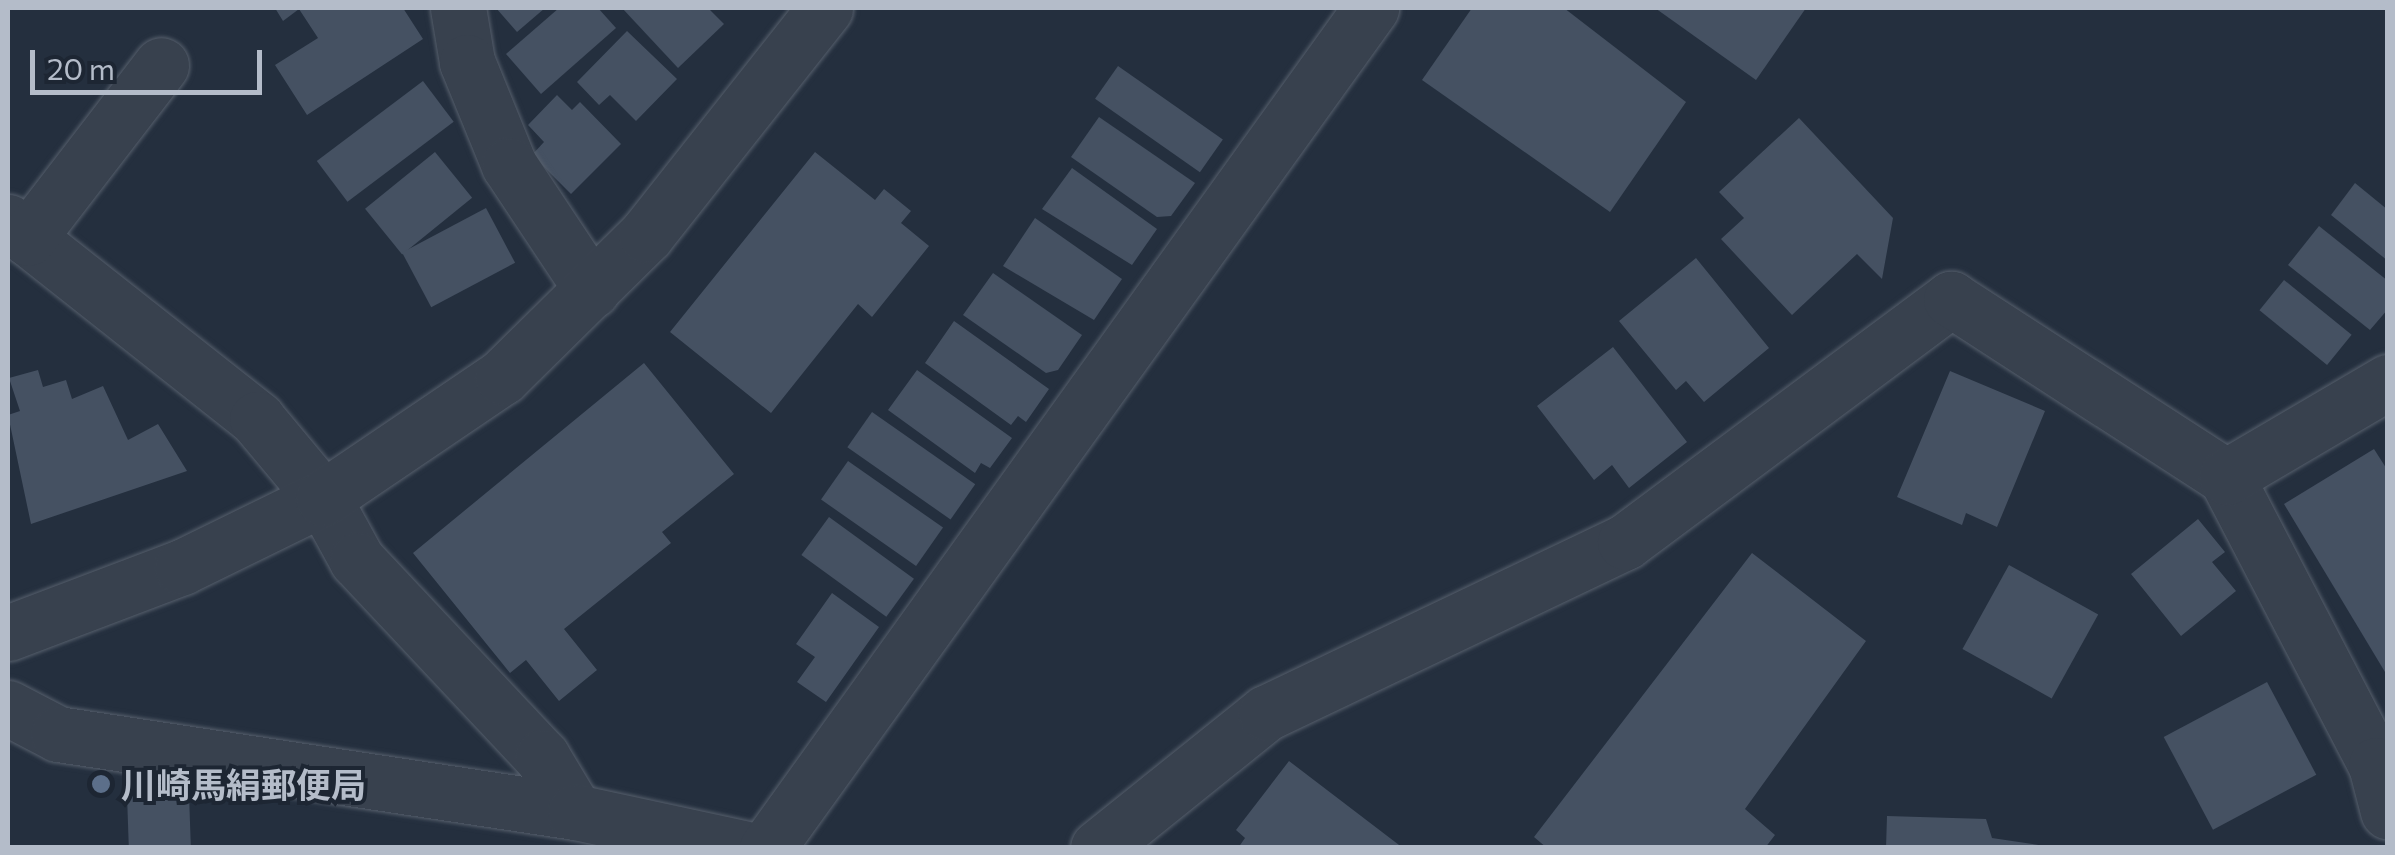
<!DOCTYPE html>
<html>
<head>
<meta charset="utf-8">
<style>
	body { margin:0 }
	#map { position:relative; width:2395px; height:855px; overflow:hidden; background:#242f3e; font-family:Commissioner,"Noto Sans JP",sans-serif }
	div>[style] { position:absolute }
	.building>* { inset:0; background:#455162; transform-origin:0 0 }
	.roads { filter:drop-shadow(0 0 2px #565f6c) drop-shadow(0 0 2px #565f6c) }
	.minor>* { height:55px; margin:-27.5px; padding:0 27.5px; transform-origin:27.5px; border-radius:27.5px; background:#38414e }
	.dots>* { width:28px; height:28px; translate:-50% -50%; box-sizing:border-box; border:5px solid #1d2633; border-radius:50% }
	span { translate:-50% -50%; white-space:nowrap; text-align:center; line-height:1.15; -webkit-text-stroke:8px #1d2633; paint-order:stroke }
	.poi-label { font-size:35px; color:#b4bcc9; font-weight:700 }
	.left { translate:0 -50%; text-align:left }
	.frame { position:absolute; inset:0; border:10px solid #b4bcc9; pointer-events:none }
	.scale { position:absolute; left:30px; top:50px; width:232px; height:45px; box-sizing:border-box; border:5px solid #b4bcc9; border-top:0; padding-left:12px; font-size:30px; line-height:35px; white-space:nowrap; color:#b4bcc9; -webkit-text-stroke:8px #1d2633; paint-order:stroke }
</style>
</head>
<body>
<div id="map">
	<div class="building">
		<div style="clip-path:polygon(275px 8px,403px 8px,423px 39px,307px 115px,275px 65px,318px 38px,299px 9px,283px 21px)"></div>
		<div style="clip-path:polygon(496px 8px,545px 8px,517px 32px)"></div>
		<div style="clip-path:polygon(559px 8px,598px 8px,616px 28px,541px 94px,506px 54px)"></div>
		<div style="clip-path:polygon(622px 8px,708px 8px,724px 24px,678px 68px)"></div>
		<div style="clip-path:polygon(1472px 8px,1564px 8px,1686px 102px,1610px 212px,1422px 80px)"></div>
		<div style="clip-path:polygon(1655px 8px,1806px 8px,1756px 80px)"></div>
		<div style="clip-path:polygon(627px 31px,677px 79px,636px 121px,610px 95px,599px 105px,577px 82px)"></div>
		<div style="left:1118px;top:66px;width:128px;height:40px;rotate:35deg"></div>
		<div style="left:423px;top:81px;width:51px;height:133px;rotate:53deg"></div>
		<div style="clip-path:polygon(557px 95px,572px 110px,580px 102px,621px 144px,571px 194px,532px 155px,544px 142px,528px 125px)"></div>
		<div style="clip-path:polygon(1099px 117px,1195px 183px,1171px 216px,1157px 217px,1071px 157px)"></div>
		<div style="clip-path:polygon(1799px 118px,1893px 218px,1882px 279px,1857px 254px,1792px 315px,1721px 239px,1744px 218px,1719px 192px)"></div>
		<div style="left:435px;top:152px;width:59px;height:90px;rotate:51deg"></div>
		<div style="clip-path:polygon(815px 152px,875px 200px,884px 189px,911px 211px,901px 223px,929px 246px,872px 317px,858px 304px,771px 413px,670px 332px)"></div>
		<div style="clip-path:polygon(1072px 168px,1157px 229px,1132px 265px,1042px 209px)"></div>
		<div style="clip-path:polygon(2355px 183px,2388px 210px,2388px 261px,2331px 215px)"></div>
		<div style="left:486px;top:208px;width:62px;height:95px;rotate:62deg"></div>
		<div style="clip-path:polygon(1035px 218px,1122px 279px,1094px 320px,1003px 266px)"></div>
		<div style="clip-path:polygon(2319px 226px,2388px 281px,2388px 309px,2370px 330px,2288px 265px)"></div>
		<div style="clip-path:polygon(1696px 258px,1769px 348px,1704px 402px,1686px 381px,1676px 390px,1619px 321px)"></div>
		<div style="clip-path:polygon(993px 273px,1082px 335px,1058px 370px,1046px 373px,963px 315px)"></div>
		<div style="left:2284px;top:280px;width:87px;height:39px;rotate:39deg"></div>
		<div style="clip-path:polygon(954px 321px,1049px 389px,1026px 422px,1018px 416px,1011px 425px,925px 363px)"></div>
		<div style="clip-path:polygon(1613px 347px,1687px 442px,1629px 488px,1612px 465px,1594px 480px,1537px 406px)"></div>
		<div style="clip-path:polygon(644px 363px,734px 474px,662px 532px,671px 543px,564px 629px,597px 670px,559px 701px,526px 660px,510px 673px,413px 553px)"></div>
		<div style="clip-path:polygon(38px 370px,43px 387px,66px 380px,72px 399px,103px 386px,128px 440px,158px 424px,187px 471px,31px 524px,8px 415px,20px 411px,9px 378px)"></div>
		<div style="clip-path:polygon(917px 370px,1012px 438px,990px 468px,981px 463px,975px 473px,888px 410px)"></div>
		<div style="clip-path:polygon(1950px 371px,2045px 411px,1997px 527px,1966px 513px,1962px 525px,1897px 497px)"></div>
		<div style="left:872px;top:412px;width:126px;height:43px;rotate:35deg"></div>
		<div style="clip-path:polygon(2374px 449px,2388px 471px,2388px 677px,2284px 504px)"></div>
		<div style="left:848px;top:461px;width:116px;height:47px;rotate:35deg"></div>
		<div style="left:829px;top:517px;width:105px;height:47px;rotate:36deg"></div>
		<div style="clip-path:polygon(2198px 519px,2225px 552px,2212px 562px,2236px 591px,2181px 636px,2131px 574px)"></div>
		<div style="clip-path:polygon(1752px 553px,1866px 641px,1745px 809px,1775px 835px,1765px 848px,1547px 848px,1534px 837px)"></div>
		<div style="left:2009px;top:565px;width:102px;height:96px;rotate:29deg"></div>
		<div style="clip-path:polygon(832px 593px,879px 627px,826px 702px,797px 682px,815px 657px,796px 644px)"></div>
		<div style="left:2267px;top:682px;width:105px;height:117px;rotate:62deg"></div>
		<div style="clip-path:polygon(1289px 761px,1403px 848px,1238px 848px,1245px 838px,1236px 830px)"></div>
		<div style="left:189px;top:794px;width:54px;height:62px;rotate:88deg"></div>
		<div style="clip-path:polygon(1887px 816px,1986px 819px,1992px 838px,2058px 848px,1886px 848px)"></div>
	</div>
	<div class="roads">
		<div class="minor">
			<div style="left:458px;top:8px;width:55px;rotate:80.5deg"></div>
			<div style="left:467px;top:62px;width:111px;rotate:67.8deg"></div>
			<div style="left:509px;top:165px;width:150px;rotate:56.4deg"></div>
			<div style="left:8px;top:222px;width:318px;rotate:38.3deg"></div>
			<div style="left:257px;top:419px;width:103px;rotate:50.1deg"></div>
			<div style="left:323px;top:498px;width:71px;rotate:61.3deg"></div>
			<div style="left:357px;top:560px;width:270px;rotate:46.8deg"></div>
			<div style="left:542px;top:757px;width:64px;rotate:59deg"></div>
			<div style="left:28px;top:238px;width:218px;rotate:-52.4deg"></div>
			<div style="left:2226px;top:477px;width:325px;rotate:62.5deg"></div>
			<div style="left:2376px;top:765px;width:48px;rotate:75.4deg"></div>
			<div style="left:8px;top:633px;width:186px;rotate:-20.8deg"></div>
			<div style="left:182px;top:567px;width:157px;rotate:-26.1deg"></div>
			<div style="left:323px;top:498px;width:216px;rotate:-34.1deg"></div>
			<div style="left:502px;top:377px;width:202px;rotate:-44.6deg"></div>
			<div style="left:646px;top:235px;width:289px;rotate:-51.7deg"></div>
			<div style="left:8px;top:708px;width:56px;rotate:27.5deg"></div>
			<div style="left:58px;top:734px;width:523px;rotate:8.58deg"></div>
			<div style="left:575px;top:812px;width:172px;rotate:12.1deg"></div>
			<div style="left:767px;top:848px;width:1035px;rotate:-54.28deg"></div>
			<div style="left:1098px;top:848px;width:216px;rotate:-38.8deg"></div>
			<div style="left:1266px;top:713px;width:398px;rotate:-25.5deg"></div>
			<div style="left:1625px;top:542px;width:407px;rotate:-36.7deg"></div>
			<div style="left:1951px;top:299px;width:328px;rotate:32.9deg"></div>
			<div style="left:2226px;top:477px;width:188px;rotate:-30.4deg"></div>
		</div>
	</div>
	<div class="dots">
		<div style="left:101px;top:784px;background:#5c6f8a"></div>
	</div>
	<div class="poi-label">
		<span class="left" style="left:121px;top:784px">川崎馬絹郵便局</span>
	</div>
	<div class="frame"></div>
	<div class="scale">20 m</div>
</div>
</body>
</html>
